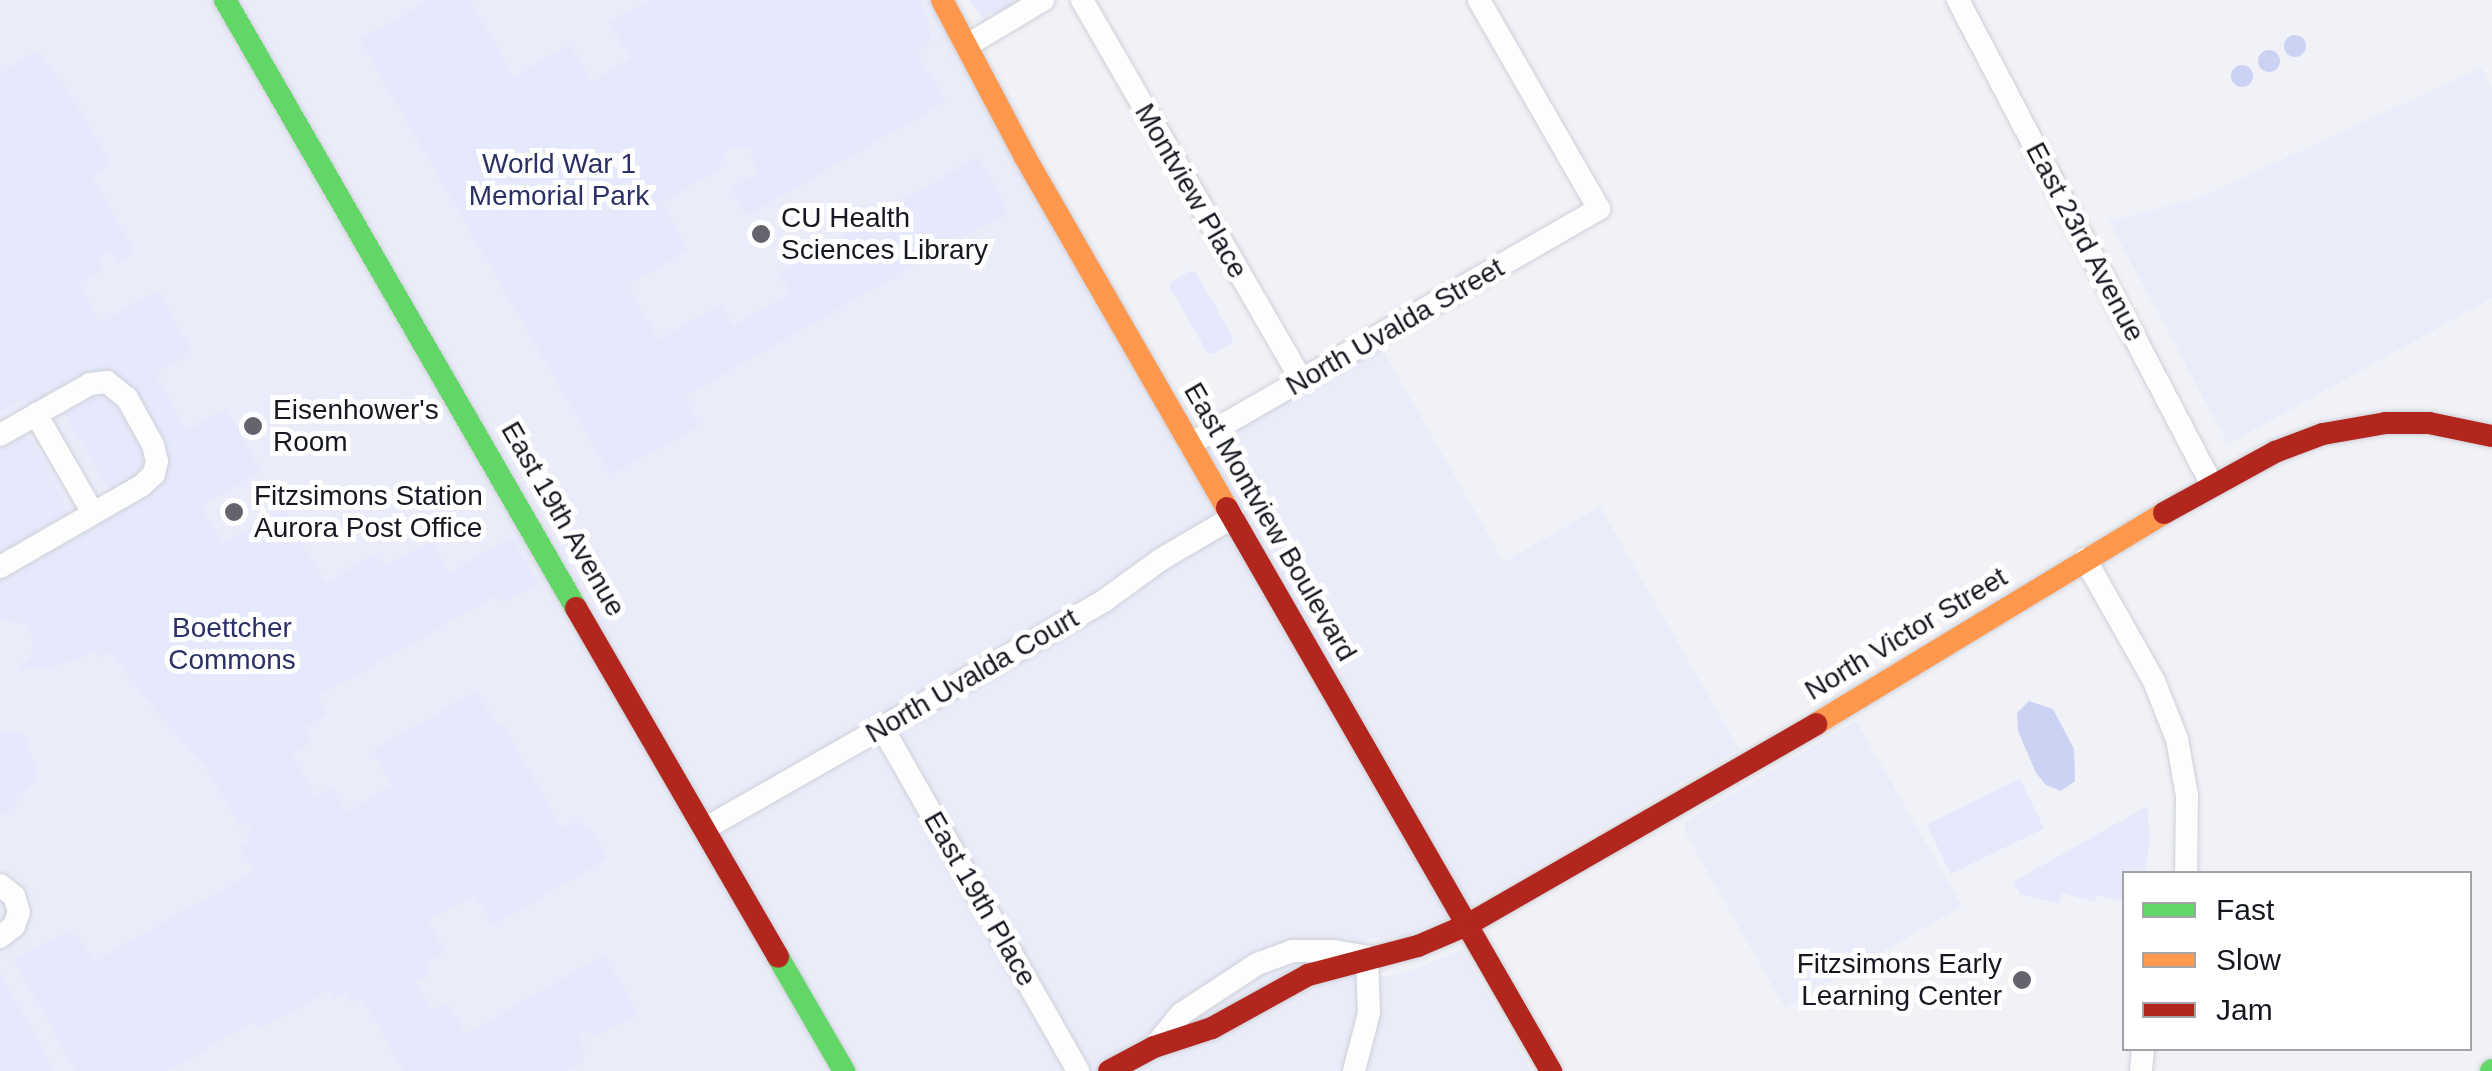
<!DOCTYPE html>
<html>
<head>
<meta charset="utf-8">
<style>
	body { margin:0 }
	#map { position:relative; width:2492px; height:1071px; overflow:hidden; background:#f1f2f7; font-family:Arial,sans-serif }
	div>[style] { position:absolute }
	.built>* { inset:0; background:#eaecfa }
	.green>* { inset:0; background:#e5e9fb; transform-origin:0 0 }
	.water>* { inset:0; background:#ccd2f3 }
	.round { border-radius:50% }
	.roads { filter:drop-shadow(0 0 2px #ced0d7) drop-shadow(0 0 2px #ced0d7) }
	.street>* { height:22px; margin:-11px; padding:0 11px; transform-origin:11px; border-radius:11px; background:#fdfdfe }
	.fast>* { height:22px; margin:-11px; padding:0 11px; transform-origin:11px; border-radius:11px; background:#63d668 }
	.slow>* { height:22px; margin:-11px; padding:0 11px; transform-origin:11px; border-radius:11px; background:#ff974d }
	.jam>* { height:22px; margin:-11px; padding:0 11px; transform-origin:11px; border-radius:11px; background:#b3261e }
	.dots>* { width:28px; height:28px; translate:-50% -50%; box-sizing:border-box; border:5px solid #fff; border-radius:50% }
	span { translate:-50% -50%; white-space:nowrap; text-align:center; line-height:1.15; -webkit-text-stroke:10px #fff; paint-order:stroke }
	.park-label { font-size:28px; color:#2b3167 }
	.street-label { font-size:28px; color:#161821 }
	.poi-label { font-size:28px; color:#161821 }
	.left { translate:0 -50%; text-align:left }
	.right { translate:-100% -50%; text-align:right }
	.legend { position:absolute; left:2122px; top:871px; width:350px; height:180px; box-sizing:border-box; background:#fff; border:2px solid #a2a3a6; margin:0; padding:12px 18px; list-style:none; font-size:30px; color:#161821 }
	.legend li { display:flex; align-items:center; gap:20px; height:50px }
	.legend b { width:50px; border:2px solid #a2a3a6 }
</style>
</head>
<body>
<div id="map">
	<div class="built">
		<div style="clip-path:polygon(0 0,942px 0,1185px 433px,1304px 370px,1370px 328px,1504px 562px,1600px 507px,1739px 749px,1444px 921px,1401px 937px,1364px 939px,1371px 979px,1410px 972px,1462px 949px,1532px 1071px,0 1071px)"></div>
		<div style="clip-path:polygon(2481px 68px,2492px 89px,2492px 298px,2228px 444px,2109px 221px,2196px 199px)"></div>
		<div style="clip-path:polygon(1856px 721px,1962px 906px,1785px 1008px,1685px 832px,1685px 822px)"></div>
	</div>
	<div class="green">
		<div style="clip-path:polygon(429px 0,470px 0,514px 77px,570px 44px,591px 82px,631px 59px,610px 23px,649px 0,918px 0,927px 17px,930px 35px,928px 44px,916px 54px,946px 101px,746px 216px,730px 188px,756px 174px,751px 149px,728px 148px,719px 169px,661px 203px,688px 250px,627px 286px,659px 340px,720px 305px,733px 326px,791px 293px,779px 272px,978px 157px,1008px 212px,685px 396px,700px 425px,611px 475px,360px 40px)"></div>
		<div style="clip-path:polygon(969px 0,1025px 0,995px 17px,991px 11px,985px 20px)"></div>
		<div style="clip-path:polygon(37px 51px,68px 91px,111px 164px,91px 176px,135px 252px,118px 262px,110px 249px,96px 258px,103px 271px,78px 285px,101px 323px,158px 291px,192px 351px,155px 374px,187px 431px,226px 409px,261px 472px,200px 506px,222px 544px,283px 510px,325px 583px,376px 554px,384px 566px,431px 543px,449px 573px,512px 537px,538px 583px,503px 603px,497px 595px,317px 697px,327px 715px,304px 728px,312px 742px,292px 755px,316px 797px,332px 788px,347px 812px,392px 786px,372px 751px,476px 692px,494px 721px,503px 725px,561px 827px,577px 821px,590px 828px,607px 859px,493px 925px,475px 894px,428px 921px,445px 952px,425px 964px,430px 974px,415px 983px,431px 1010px,447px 1002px,466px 1034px,604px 955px,638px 1013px,594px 1038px,588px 1030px,578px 1036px,586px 1051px,580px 1054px,584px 1062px,568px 1071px,404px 1071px,362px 997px,352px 1002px,346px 993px,334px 999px,329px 990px,260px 1029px,254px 1021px,167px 1071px,76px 1071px,14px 960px,68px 932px,71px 937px,77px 934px,94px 962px,254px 872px,240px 848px,249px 843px,246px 836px,252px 832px,246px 822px,239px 825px,209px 771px,141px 693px,112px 651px,102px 657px,97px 651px,62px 664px,16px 671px,31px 656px,33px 639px,24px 623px,0 621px,0 574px,121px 506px,68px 420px,56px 388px,35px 405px,21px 400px,0 412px,0 73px)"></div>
		<div style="clip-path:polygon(1190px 271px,1196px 273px,1233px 337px,1232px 343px,1213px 354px,1207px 352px,1170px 288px,1170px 283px)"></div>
		<div style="clip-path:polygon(21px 436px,33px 443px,68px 510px,63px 519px,0 555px,0 444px)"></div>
		<div style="clip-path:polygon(0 731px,23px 733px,36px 771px,33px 782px,14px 798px,17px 806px,0 816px)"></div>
		<div style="left:2020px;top:779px;width:55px;height:104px;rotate:64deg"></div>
		<div style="clip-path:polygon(2147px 806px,2150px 838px,2145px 873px,2124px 874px,2124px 902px,2097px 895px,2095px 902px,2062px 893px,2059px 904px,2020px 894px,2013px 882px)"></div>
		<div style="clip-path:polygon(0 974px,55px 1071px,0 1071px)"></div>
	</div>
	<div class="water">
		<div class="round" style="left:2284px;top:35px;width:22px;height:22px"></div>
		<div class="round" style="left:2258px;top:50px;width:22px;height:22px"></div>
		<div class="round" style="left:2231px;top:65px;width:22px;height:22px"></div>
		<div style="clip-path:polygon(2029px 701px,2053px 709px,2074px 749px,2075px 781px,2061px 791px,2046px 785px,2036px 773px,2018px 731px,2017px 713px)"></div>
	</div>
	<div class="roads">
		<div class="street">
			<div style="left:1082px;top:0;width:440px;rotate:60deg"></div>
			<div style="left:1958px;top:0;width:547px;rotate:62.36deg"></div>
			<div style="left:966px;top:46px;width:90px;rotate:-30.9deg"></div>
			<div style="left:36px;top:414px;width:114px;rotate:60.1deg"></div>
			<div style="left:0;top:435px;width:103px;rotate:-29.5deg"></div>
			<div style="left:90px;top:384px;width:17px;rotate:-7deg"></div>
			<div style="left:107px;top:382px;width:26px;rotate:39deg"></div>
			<div style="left:127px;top:398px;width:54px;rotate:61deg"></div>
			<div style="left:153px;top:445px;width:16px;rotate:76deg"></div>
			<div style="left:157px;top:461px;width:13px;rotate:103deg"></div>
			<div style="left:154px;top:474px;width:18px;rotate:137deg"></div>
			<div style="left:141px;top:486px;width:163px;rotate:150.1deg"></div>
			<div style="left:1190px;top:444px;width:472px;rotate:-29.9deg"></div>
			<div style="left:1599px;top:209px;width:241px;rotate:-119.9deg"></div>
			<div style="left:2085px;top:559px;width:140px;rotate:60.5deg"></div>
			<div style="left:2154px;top:681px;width:62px;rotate:68.4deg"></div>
			<div style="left:2177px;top:739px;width:58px;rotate:80deg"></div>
			<div style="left:2187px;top:796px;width:78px;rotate:90.7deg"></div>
			<div style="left:882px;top:727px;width:396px;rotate:60.3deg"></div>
			<div style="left:706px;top:828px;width:460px;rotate:-29.7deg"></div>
			<div style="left:1105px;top:600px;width:68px;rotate:-36deg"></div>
			<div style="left:1160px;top:560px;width:85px;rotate:-30.5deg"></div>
			<div style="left:0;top:885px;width:18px;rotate:38deg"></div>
			<div style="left:14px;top:896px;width:17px;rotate:73deg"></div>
			<div style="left:19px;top:912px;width:15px;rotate:110deg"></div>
			<div style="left:14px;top:926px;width:18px;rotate:142deg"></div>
			<div style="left:1154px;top:1047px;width:43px;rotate:-50.7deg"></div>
			<div style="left:1181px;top:1014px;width:91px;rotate:-33.3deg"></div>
			<div style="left:1257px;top:964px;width:37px;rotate:-20deg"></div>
			<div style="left:1292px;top:951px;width:42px"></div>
			<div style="left:1334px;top:951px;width:34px;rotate:10deg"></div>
			<div style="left:1367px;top:957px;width:56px;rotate:88deg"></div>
			<div style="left:1369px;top:1013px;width:60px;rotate:104.5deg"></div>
			<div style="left:2141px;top:1071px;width:23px;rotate:-85deg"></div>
		</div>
		<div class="fast">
			<div style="left:225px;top:0;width:702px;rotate:60deg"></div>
			<div style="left:778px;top:957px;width:132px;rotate:59.9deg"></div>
			<div style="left:2491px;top:1071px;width:1px;rotate:-45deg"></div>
		</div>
		<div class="slow">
			<div style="left:942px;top:0;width:178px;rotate:62.1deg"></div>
			<div style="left:1025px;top:157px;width:405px;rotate:60.1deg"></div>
			<div style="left:1816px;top:724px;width:407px;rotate:-31.2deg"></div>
		</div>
		<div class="jam">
			<div style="left:1227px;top:508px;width:650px;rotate:60.08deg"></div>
			<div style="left:2164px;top:513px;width:127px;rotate:-28.8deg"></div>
			<div style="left:2275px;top:452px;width:51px;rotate:-20.6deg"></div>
			<div style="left:2323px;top:434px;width:64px;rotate:-9.9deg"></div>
			<div style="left:2386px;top:423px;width:43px"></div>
			<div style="left:2429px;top:423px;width:64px;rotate:11.7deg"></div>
			<div style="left:576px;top:608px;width:403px;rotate:59.9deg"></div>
			<div style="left:1109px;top:1071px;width:51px;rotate:-28.1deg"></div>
			<div style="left:1154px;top:1047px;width:61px;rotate:-18.1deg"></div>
			<div style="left:1212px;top:1028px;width:110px;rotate:-28.9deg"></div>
			<div style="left:1308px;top:975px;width:114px;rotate:-14.8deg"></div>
			<div style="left:1418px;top:946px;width:53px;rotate:-23.2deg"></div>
			<div style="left:1467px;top:925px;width:403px;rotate:-29.9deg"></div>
		</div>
	</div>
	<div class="dots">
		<div style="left:761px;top:234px;background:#63646c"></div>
		<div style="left:253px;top:426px;background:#63646c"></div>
		<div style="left:234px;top:512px;background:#63646c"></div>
		<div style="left:2022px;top:980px;background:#63646c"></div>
	</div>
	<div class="park-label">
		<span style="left:559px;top:180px">World War 1<br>Memorial Park</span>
		<span style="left:232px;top:644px">Boettcher<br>Commons</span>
	</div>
	<div class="street-label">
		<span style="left:1191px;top:191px;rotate:60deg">Montview Place</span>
		<span style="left:2085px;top:242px;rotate:62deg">East 23rd Avenue</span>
		<span style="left:1395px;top:327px;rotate:-30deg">North Uvalda Street</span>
		<span style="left:563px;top:519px;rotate:60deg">East 19th Avenue</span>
		<span style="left:1270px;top:522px;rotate:60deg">East Montview Boulevard</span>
		<span style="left:1906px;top:634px;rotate:-31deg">North Victor Street</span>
		<span style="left:972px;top:676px;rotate:-30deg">North Uvalda Court</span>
		<span style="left:980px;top:899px;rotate:60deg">East 19th Place</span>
	</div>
	<div class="poi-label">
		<span class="left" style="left:781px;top:234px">CU Health<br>Sciences Library</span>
		<span class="left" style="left:273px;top:426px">Eisenhower's<br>Room</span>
		<span class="left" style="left:254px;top:512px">Fitzsimons Station<br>Aurora Post Office</span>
		<span class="right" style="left:2002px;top:980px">Fitzsimons Early<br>Learning Center</span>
	</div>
	<ul class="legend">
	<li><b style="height:12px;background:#63d668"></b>Fast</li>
	<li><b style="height:12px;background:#ff974d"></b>Slow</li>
	<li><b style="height:12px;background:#b3261e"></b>Jam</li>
	</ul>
</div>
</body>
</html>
